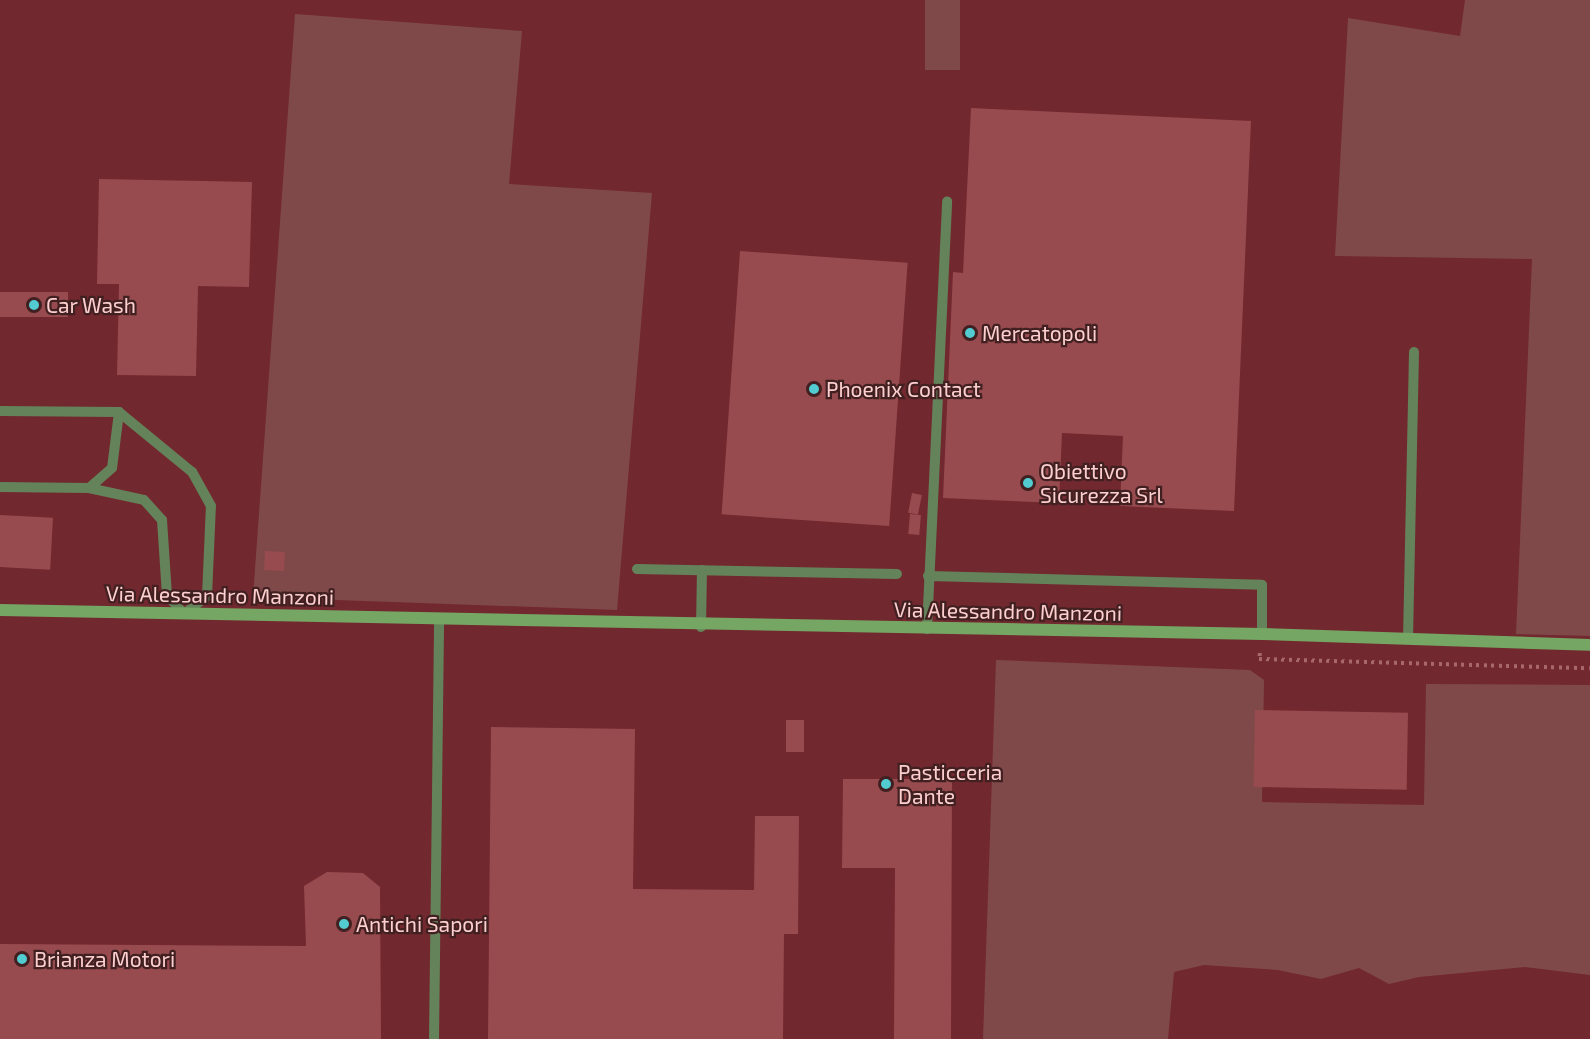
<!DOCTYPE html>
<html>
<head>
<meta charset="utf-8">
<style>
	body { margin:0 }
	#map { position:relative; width:1590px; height:1039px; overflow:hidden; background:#72282f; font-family:"Exo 2",sans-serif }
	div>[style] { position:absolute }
	.green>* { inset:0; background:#7f494a; transform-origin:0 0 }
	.building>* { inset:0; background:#984b4f; transform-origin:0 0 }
	.path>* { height:4px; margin-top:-2px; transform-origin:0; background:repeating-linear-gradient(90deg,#a7676b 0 3px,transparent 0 7.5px) }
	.service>* { height:10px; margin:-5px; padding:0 5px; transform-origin:5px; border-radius:5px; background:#64835a }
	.secondary>* { height:12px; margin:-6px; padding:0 6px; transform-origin:6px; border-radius:6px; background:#75a664 }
	.dots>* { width:16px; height:16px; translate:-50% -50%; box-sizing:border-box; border:3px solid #412021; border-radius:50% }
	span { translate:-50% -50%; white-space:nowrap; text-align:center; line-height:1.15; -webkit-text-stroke:4.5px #412021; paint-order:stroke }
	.poi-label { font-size:21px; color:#fdcfcf }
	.left { translate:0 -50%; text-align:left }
	.street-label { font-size:21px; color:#fdcfcf }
</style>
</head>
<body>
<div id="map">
	<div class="green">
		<div style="left:925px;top:0;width:35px;height:70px"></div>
		<div style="clip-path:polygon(1465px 0,1590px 0,1590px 636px,1516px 634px,1532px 259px,1335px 256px,1348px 18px,1460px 36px)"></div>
		<div style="clip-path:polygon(295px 14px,522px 31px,509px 184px,652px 193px,617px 610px,253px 597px)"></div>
		<div style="clip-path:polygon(996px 660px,1250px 670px,1264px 680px,1262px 802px,1424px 805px,1426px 684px,1590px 685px,1590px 975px,1525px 967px,1419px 977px,1389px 984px,1359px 968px,1321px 979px,1278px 970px,1204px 965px,1174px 972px,1168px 1039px,983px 1039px)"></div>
	</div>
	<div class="building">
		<div style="clip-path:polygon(971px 108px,1251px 121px,1234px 511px,1120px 506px,1123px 436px,1062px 433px,1059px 503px,943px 498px,953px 272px,963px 273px)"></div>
		<div style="clip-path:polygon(99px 179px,252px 182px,249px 287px,198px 286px,196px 376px,117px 375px,119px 284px,97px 284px)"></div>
		<div style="left:740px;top:251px;width:168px;height:264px;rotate:4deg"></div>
		<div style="left:0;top:292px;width:68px;height:25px"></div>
		<div style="left:912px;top:493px;width:10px;height:20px;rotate:11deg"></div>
		<div style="left:910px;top:514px;width:11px;height:20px;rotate:5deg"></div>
		<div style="left:0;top:515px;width:53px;height:52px;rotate:3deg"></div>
		<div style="left:265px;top:551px;width:20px;height:19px;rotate:3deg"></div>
		<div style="left:1255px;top:710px;width:153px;height:77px;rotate:1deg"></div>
		<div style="left:786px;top:720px;width:18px;height:32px"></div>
		<div style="clip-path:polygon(491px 727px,635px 729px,633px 889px,754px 890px,755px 816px,799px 816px,798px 934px,784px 934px,783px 1039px,488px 1039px)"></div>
		<div style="clip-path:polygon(843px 779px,952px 779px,951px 1039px,894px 1039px,895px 868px,842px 868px)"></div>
		<div style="clip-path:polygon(327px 872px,363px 873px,380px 887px,381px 1039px,0 1039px,0 944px,306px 946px,304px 886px)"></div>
	</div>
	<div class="path">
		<div style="left:1260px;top:653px;width:6px;rotate:99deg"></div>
		<div style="left:1259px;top:659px;width:331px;rotate:1.6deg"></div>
	</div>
	<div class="service">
		<div style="left:0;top:411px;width:119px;rotate:0.5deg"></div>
		<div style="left:119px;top:412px;width:56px;rotate:97.1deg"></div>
		<div style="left:112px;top:468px;width:30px;rotate:139deg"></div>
		<div style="left:0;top:487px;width:89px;rotate:0.6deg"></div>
		<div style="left:89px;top:488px;width:56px;rotate:12.3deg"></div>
		<div style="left:144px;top:500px;width:27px;rotate:48deg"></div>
		<div style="left:162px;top:520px;width:75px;rotate:86.2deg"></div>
		<div style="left:167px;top:595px;width:25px;rotate:48deg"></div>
		<div style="left:184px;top:614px;width:29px;rotate:-38deg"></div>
		<div style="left:207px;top:596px;width:90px;rotate:-87.5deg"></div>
		<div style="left:211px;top:506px;width:39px;rotate:-119deg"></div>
		<div style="left:192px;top:472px;width:94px;rotate:-140.6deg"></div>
		<div style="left:637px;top:569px;width:260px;rotate:1.1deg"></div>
		<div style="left:928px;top:576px;width:334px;rotate:1.5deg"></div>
		<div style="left:1262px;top:585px;width:49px;rotate:90deg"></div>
		<div style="left:701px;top:627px;width:57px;rotate:-89deg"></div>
		<div style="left:927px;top:629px;width:428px;rotate:-87.3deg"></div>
		<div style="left:1408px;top:639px;width:287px;rotate:-88.8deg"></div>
		<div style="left:434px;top:1039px;width:420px;rotate:-89.3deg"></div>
	</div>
	<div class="secondary">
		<div style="left:0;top:610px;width:1262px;rotate:1.09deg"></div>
		<div style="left:1262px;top:634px;width:328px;rotate:1.9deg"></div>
	</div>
	<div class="dots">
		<div style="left:34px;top:305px;background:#52ccd0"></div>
		<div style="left:970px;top:333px;background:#52ccd0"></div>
		<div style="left:814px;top:389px;background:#52ccd0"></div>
		<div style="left:1028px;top:483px;background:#52ccd0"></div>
		<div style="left:886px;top:784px;background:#52ccd0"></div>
		<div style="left:344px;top:924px;background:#52ccd0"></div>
		<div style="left:22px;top:959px;background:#52ccd0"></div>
	</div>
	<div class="poi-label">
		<span class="left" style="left:46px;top:305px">Car Wash</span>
		<span class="left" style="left:982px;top:333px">Mercatopoli</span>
		<span class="left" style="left:826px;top:389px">Phoenix Contact</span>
		<span class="left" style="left:1040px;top:483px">Obiettivo<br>Sicurezza Srl</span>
		<span class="left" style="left:898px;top:784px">Pasticceria<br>Dante</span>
		<span class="left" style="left:356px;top:924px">Antichi Sapori</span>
		<span class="left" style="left:34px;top:959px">Brianza Motori</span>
	</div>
	<div class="street-label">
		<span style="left:220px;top:595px;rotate:1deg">Via Alessandro Manzoni</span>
		<span style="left:1008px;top:611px;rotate:1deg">Via Alessandro Manzoni</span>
	</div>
</div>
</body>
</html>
